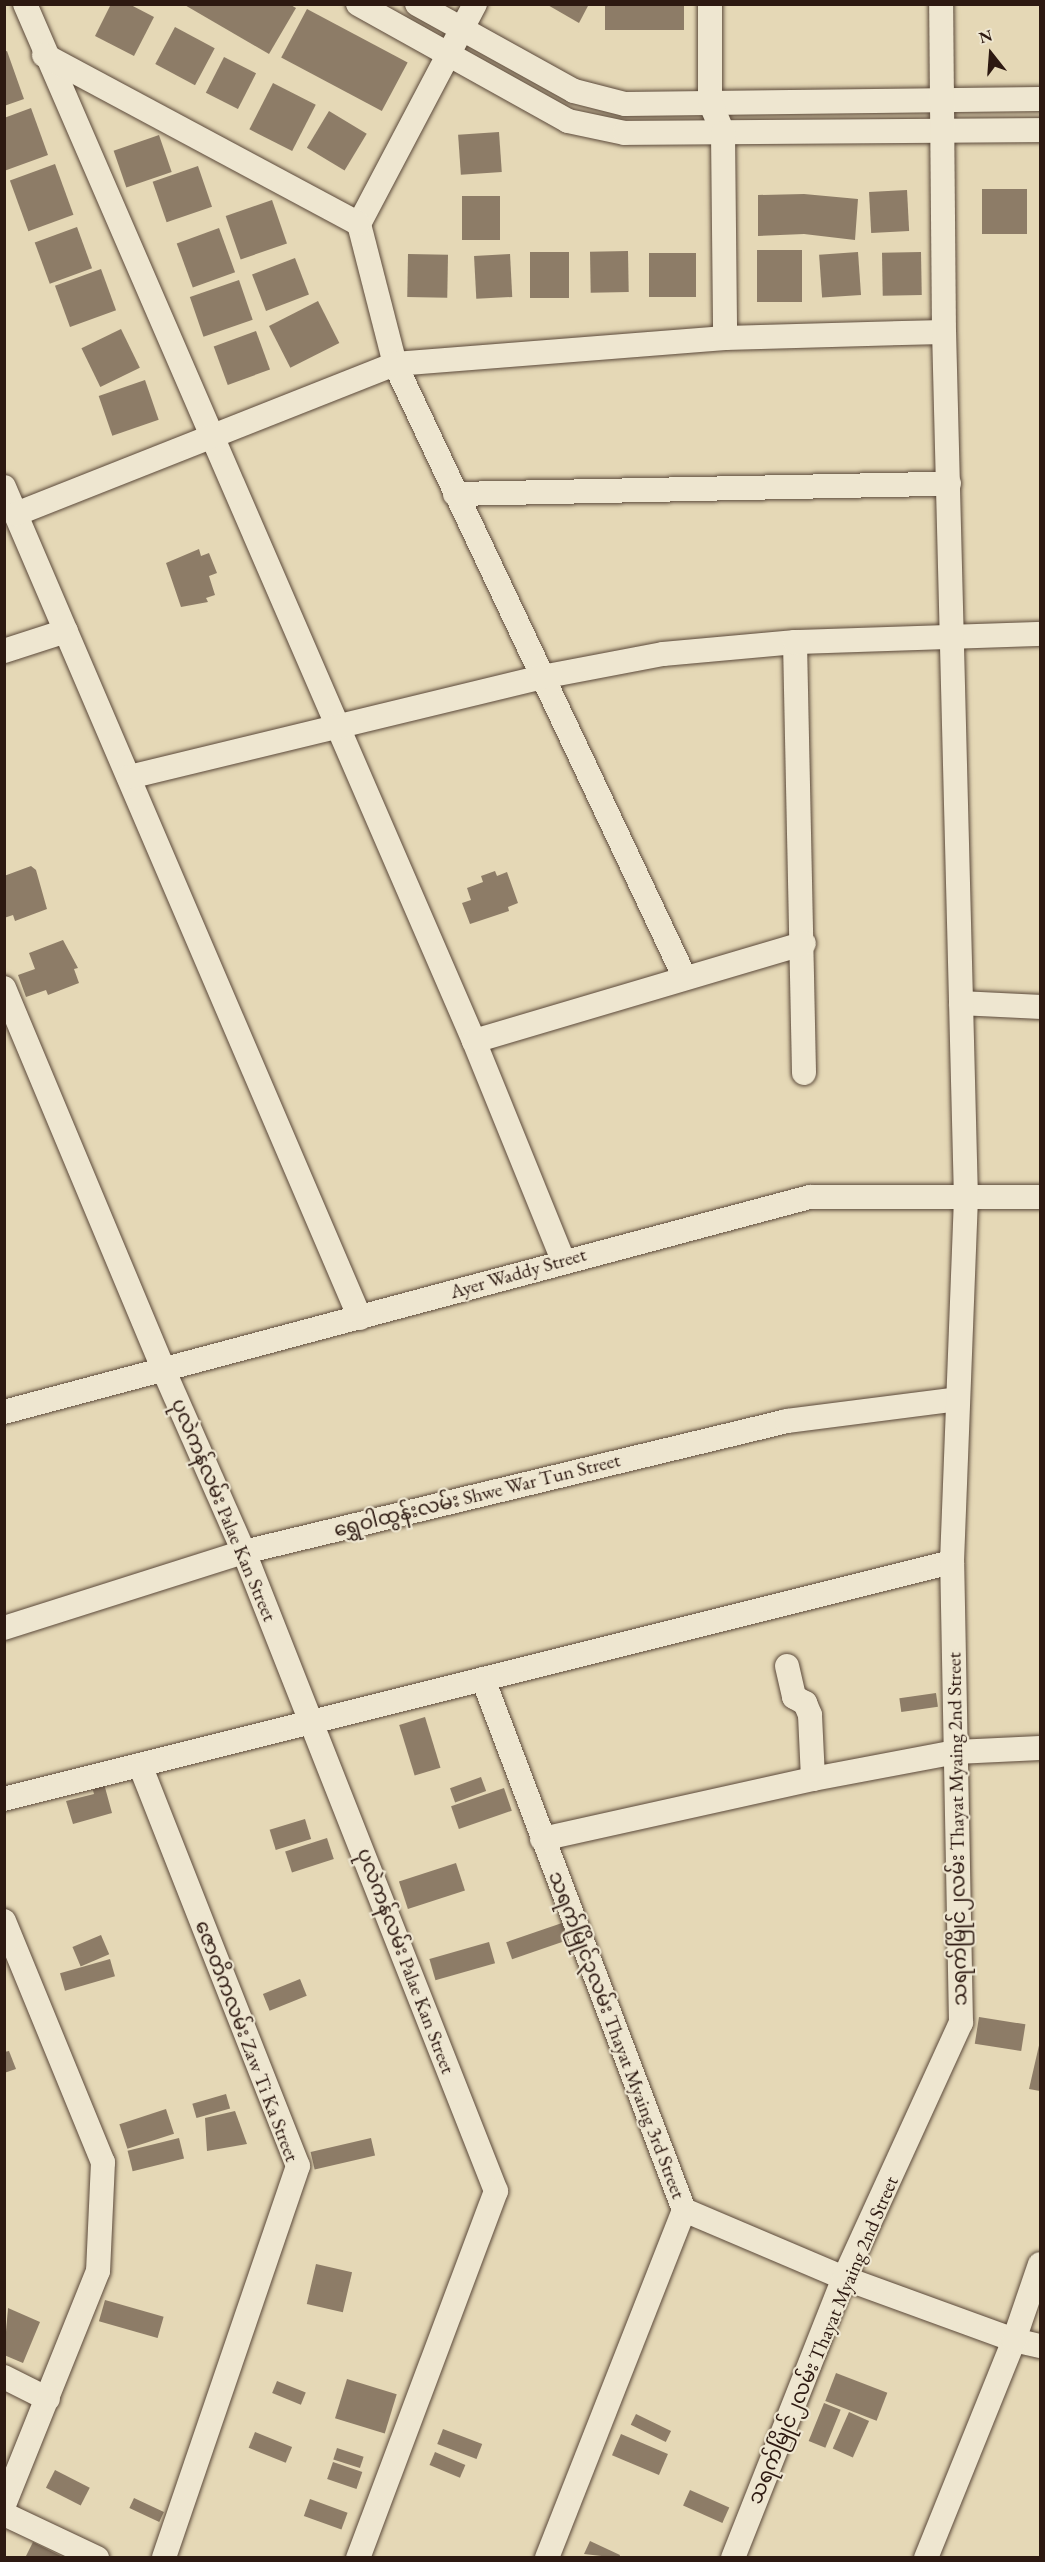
<!DOCTYPE html>
<html>
<head>
<meta charset="utf-8">
<style>
	body { margin:0 }
	#map { position:relative; width:1045px; height:2562px; overflow:hidden; background:#e5d8b6; font-family:"EB Garamond","Noto Sans Myanmar",serif }
	div>[style] { position:absolute }
	.building>* { inset:0; background:#8d7c67; transform-origin:0 0 }
	.roads { filter:drop-shadow(0 0 2px #5b493a) drop-shadow(0 0 2px #5b493a) }
	.minor>* { height:24px; margin:-12px; padding:0 12px; transform-origin:12px; border-radius:12px; background:#eee6d0 }
	span { translate:-50% -50%; white-space:nowrap; text-align:center; line-height:1.15; -webkit-text-stroke:4.5px #eee6d0; paint-order:stroke }
	.street-label { font-size:20px; color:#2d1911 }
	.frame { position:absolute; inset:0; border:6px solid #2d1911; pointer-events:none }
	.north { position:absolute; left:961px; top:24px; width:60px; height:60px; -webkit-text-stroke:4px #eee6d0; paint-order:stroke; rotate:343deg; font-size:16px; font-weight:700; line-height:24px; text-align:center; color:#2d1911 }
	.north::after { content:''; display:block; margin:auto; width:21px; height:27px; background:#2d1911; clip-path:polygon(50% 0,100% 100%,50% 72%,0 100%) }
</style>
</head>
<body>
<div id="map">
	<div class="building">
		<div style="clip-path:polygon(111px 4px,129px 4px,154px 17px,134px 56px,95px 36px)"></div>
		<div style="clip-path:polygon(183px 4px,289px 4px,296px 8px,269px 54px)"></div>
		<div style="clip-path:polygon(546px 4px,589px 4px,579px 23px)"></div>
		<div style="left:605px;top:4px;width:79px;height:26px"></div>
		<div style="left:307px;top:9px;width:114px;height:55px;rotate:28deg"></div>
		<div style="left:175px;top:27px;width:45px;height:42px;rotate:28deg"></div>
		<div style="clip-path:polygon(7px 51px,24px 99px,4px 106px,4px 52px)"></div>
		<div style="left:224px;top:57px;width:36px;height:40px;rotate:27deg"></div>
		<div style="left:273px;top:83px;width:48px;height:52px;rotate:27deg"></div>
		<div style="clip-path:polygon(31px 108px,48px 155px,4px 171px,4px 118px)"></div>
		<div style="left:329px;top:111px;width:44px;height:43px;rotate:31deg"></div>
		<div style="left:499px;top:132px;width:40px;height:41px;rotate:86deg"></div>
		<div style="left:159px;top:135px;width:39px;height:48px;rotate:71deg"></div>
		<div style="left:55px;top:164px;width:54px;height:48px;rotate:70deg"></div>
		<div style="left:198px;top:166px;width:43px;height:48px;rotate:71deg"></div>
		<div style="left:1027px;top:189px;width:45px;height:45px;rotate:90deg"></div>
		<div style="left:907px;top:190px;width:41px;height:38px;rotate:87deg"></div>
		<div style="clip-path:polygon(804px 194px,858px 199px,855px 240px,804px 234px,758px 236px,758px 195px)"></div>
		<div style="left:462px;top:196px;width:38px;height:44px"></div>
		<div style="left:272px;top:200px;width:46px;height:49px;rotate:71deg"></div>
		<div style="left:77px;top:227px;width:44px;height:45px;rotate:70deg"></div>
		<div style="left:219px;top:228px;width:47px;height:45px;rotate:70deg"></div>
		<div style="left:802px;top:250px;width:52px;height:45px;rotate:90deg"></div>
		<div style="left:628px;top:251px;width:41px;height:38px;rotate:89deg"></div>
		<div style="left:530px;top:252px;width:39px;height:46px"></div>
		<div style="left:858px;top:252px;width:43px;height:39px;rotate:86deg"></div>
		<div style="left:921px;top:252px;width:43px;height:39px;rotate:89deg"></div>
		<div style="left:696px;top:253px;width:44px;height:47px;rotate:90deg"></div>
		<div style="left:408px;top:254px;width:40px;height:43px;rotate:1deg"></div>
		<div style="left:510px;top:254px;width:43px;height:36px;rotate:87deg"></div>
		<div style="left:295px;top:258px;width:39px;height:46px;rotate:69deg"></div>
		<div style="left:101px;top:269px;width:44px;height:49px;rotate:70deg"></div>
		<div style="left:239px;top:280px;width:42px;height:52px;rotate:71deg"></div>
		<div style="left:318px;top:301px;width:47px;height:55px;rotate:63deg"></div>
		<div style="left:121px;top:329px;width:43px;height:44px;rotate:64deg"></div>
		<div style="left:256px;top:331px;width:41px;height:45px;rotate:70deg"></div>
		<div style="left:145px;top:380px;width:42px;height:49px;rotate:71deg"></div>
		<div style="clip-path:polygon(199px 549px,201px 556px,209px 553px,217px 573px,209px 576px,215px 595px,206px 598px,208px 602px,181px 607px,166px 563px)"></div>
		<div style="clip-path:polygon(31px 866px,36px 870px,47px 909px,15px 921px,13px 915px,4px 918px,4px 876px)"></div>
		<div style="clip-path:polygon(495px 871px,497px 876px,507px 872px,518px 903px,508px 907px,509px 911px,470px 924px,462px 903px,471px 900px,467px 888px,483px 882px,481px 876px)"></div>
		<div style="clip-path:polygon(63px 940px,78px 968px,74px 969px,79px 983px,48px 995px,46px 990px,26px 997px,18px 975px,35px 969px,29px 953px)"></div>
		<div style="left:936px;top:1693px;width:14px;height:37px;rotate:82deg"></div>
		<div style="left:425px;top:1717px;width:53px;height:27px;rotate:73deg"></div>
		<div style="left:481px;top:1777px;width:15px;height:33px;rotate:70deg"></div>
		<div style="clip-path:polygon(103px 1780px,112px 1813px,73px 1824px,66px 1801px,94px 1794px,91px 1783px)"></div>
		<div style="left:504px;top:1788px;width:24px;height:56px;rotate:71deg"></div>
		<div style="left:305px;top:1819px;width:21px;height:37px;rotate:73deg"></div>
		<div style="left:327px;top:1838px;width:22px;height:44px;rotate:72deg"></div>
		<div style="left:456px;top:1863px;width:29px;height:60px;rotate:72deg"></div>
		<div style="left:562px;top:1923px;width:18px;height:59px;rotate:71deg"></div>
		<div style="left:101px;top:1935px;width:21px;height:31px;rotate:67deg"></div>
		<div style="left:489px;top:1942px;width:22px;height:62px;rotate:74deg"></div>
		<div style="left:110px;top:1959px;width:18px;height:52px;rotate:74deg"></div>
		<div style="left:300px;top:1979px;width:18px;height:40px;rotate:68deg"></div>
		<div style="left:979px;top:2017px;width:47px;height:27px;rotate:9deg"></div>
		<div style="clip-path:polygon(1040px 2041px,1040px 2091px,1029px 2089px)"></div>
		<div style="clip-path:polygon(9px 2051px,16px 2069px,4px 2073px,4px 2052px)"></div>
		<div style="left:226px;top:2094px;width:15px;height:35px;rotate:74deg"></div>
		<div style="left:166px;top:2109px;width:26px;height:49px;rotate:72deg"></div>
		<div style="clip-path:polygon(235px 2111px,247px 2144px,207px 2151px,205px 2118px)"></div>
		<div style="left:179px;top:2138px;width:21px;height:53px;rotate:76deg"></div>
		<div style="left:371px;top:2138px;width:18px;height:62px;rotate:77deg"></div>
		<div style="left:316px;top:2264px;width:37px;height:41px;rotate:13deg"></div>
		<div style="left:105px;top:2300px;width:61px;height:22px;rotate:16deg"></div>
		<div style="clip-path:polygon(8px 2308px,40px 2322px,23px 2363px,4px 2355px)"></div>
		<div style="left:836px;top:2373px;width:55px;height:30px;rotate:21deg"></div>
		<div style="left:347px;top:2379px;width:52px;height:41px;rotate:17deg"></div>
		<div style="left:277px;top:2381px;width:31px;height:13px;rotate:22deg"></div>
		<div style="left:824px;top:2403px;width:18px;height:41px;rotate:22deg"></div>
		<div style="left:849px;top:2412px;width:22px;height:40px;rotate:24deg"></div>
		<div style="left:636px;top:2414px;width:39px;height:12px;rotate:26deg"></div>
		<div style="left:443px;top:2429px;width:42px;height:16px;rotate:21deg"></div>
		<div style="left:255px;top:2432px;width:40px;height:17px;rotate:22deg"></div>
		<div style="left:621px;top:2434px;width:51px;height:23px;rotate:23deg"></div>
		<div style="left:337px;top:2448px;width:28px;height:12px;rotate:18deg"></div>
		<div style="left:435px;top:2452px;width:33px;height:14px;rotate:23deg"></div>
		<div style="left:333px;top:2462px;width:31px;height:18px;rotate:19deg"></div>
		<div style="left:55px;top:2470px;width:39px;height:20px;rotate:27deg"></div>
		<div style="left:690px;top:2490px;width:43px;height:17px;rotate:24deg"></div>
		<div style="left:134px;top:2498px;width:33px;height:11px;rotate:25deg"></div>
		<div style="left:310px;top:2499px;width:40px;height:18px;rotate:20deg"></div>
		<div style="clip-path:polygon(590px 2541px,620px 2555px,619px 2558px,584px 2554px)"></div>
		<div style="clip-path:polygon(33px 2542px,65px 2558px,25px 2558px)"></div>
	</div>
	<div class="roads">
		<div class="minor">
			<div style="left:25px;top:4px;width:1130px;rotate:66.59deg"></div>
			<div style="left:474px;top:1041px;width:236px;rotate:67.9deg"></div>
			<div style="left:358px;top:4px;width:240px;rotate:29.1deg"></div>
			<div style="left:568px;top:121px;width:58px;rotate:11.9deg"></div>
			<div style="left:625px;top:133px;width:415px;rotate:-0.4deg"></div>
			<div style="left:417px;top:4px;width:179px;rotate:29deg"></div>
			<div style="left:574px;top:91px;width:53px;rotate:14.3deg"></div>
			<div style="left:625px;top:104px;width:415px;rotate:-0.7deg"></div>
			<div style="left:475px;top:4px;width:249px;rotate:117.8deg"></div>
			<div style="left:359px;top:224px;width:145px;rotate:75.6deg"></div>
			<div style="left:395px;top:364px;width:679px;rotate:64.72deg"></div>
			<div style="left:710px;top:4px;width:98px;rotate:90deg"></div>
			<div style="left:710px;top:102px;width:34px;rotate:67deg"></div>
			<div style="left:723px;top:133px;width:205px;rotate:89.4deg"></div>
			<div style="left:44px;top:55px;width:357px;rotate:28.2deg"></div>
			<div style="left:4px;top:487px;width:904px;rotate:66.81deg"></div>
			<div style="left:455px;top:494px;width:494px;rotate:-1.2deg"></div>
			<div style="left:16px;top:514px;width:408px;rotate:-21.6deg"></div>
			<div style="left:395px;top:364px;width:331px;rotate:-4.5deg"></div>
			<div style="left:725px;top:338px;width:219px;rotate:-1.6deg"></div>
			<div style="left:944px;top:332px;width:328px;rotate:-90.5deg"></div>
			<div style="left:795px;top:642px;width:431px;rotate:88.8deg"></div>
			<div style="left:4px;top:651px;width:65px;rotate:-17.9deg"></div>
			<div style="left:129px;top:777px;width:425px;rotate:-13.6deg"></div>
			<div style="left:542px;top:677px;width:123px;rotate:-10.8deg"></div>
			<div style="left:663px;top:654px;width:133px;rotate:-5.2deg"></div>
			<div style="left:795px;top:642px;width:245px;rotate:-1.9deg"></div>
			<div style="left:4px;top:988px;width:415px;rotate:67.3deg"></div>
			<div style="left:164px;top:1371px;width:198px;rotate:66.2deg"></div>
			<div style="left:244px;top:1552px;width:687px;rotate:68.48deg"></div>
			<div style="left:496px;top:2191px;width:392px;rotate:110.6deg"></div>
			<div style="left:961px;top:1003px;width:79px;rotate:2.9deg"></div>
			<div style="left:474px;top:1041px;width:344px;rotate:-16.5deg"></div>
			<div style="left:4px;top:1412px;width:834px;rotate:-14.94deg"></div>
			<div style="left:810px;top:1197px;width:230px"></div>
			<div style="left:4px;top:1628px;width:252px;rotate:-17.6deg"></div>
			<div style="left:244px;top:1552px;width:559px;rotate:-13.56deg"></div>
			<div style="left:787px;top:1421px;width:172px;rotate:-7.3deg"></div>
			<div style="left:787px;top:1666px;width:32px;rotate:77deg"></div>
			<div style="left:794px;top:1697px;width:13px;rotate:29deg"></div>
			<div style="left:805px;top:1703px;width:13px;rotate:67deg"></div>
			<div style="left:810px;top:1715px;width:64px;rotate:87.3deg"></div>
			<div style="left:483px;top:1679px;width:568px;rotate:69.27deg"></div>
			<div style="left:684px;top:2210px;width:374px;rotate:111.5deg"></div>
			<div style="left:140px;top:1765px;width:431px;rotate:68.5deg"></div>
			<div style="left:298px;top:2166px;width:414px;rotate:108.9deg"></div>
			<div style="left:4px;top:1799px;width:977px;rotate:-14.04deg"></div>
			<div style="left:542px;top:1839px;width:278px;rotate:-12.5deg"></div>
			<div style="left:813px;top:1779px;width:146px;rotate:-10.7deg"></div>
			<div style="left:956px;top:1752px;width:84px;rotate:-2.7deg"></div>
			<div style="left:4px;top:1921px;width:261px;rotate:67.7deg"></div>
			<div style="left:103px;top:2162px;width:109px;rotate:92.6deg"></div>
			<div style="left:98px;top:2271px;width:252px;rotate:111.9deg"></div>
			<div style="left:684px;top:2210px;width:174px;rotate:23deg"></div>
			<div style="left:844px;top:2278px;width:181px;rotate:20deg"></div>
			<div style="left:1014px;top:2340px;width:27px;rotate:13deg"></div>
			<div style="left:4px;top:2377px;width:49px;rotate:26.6deg"></div>
			<div style="left:4px;top:2514px;width:103px;rotate:25.3deg"></div>
			<div style="left:733px;top:2558px;width:301px;rotate:-68.4deg"></div>
			<div style="left:844px;top:2278px;width:281px;rotate:-65.4deg"></div>
			<div style="left:961px;top:2023px;width:461px;rotate:-91.1deg"></div>
			<div style="left:952px;top:1562px;width:363px;rotate:-87.8deg"></div>
			<div style="left:966px;top:1199px;width:867px;rotate:-91.45deg"></div>
			<div style="left:926px;top:2558px;width:235px;rotate:-68deg"></div>
			<div style="left:1014px;top:2340px;width:80px;rotate:-71.1deg"></div>
		</div>
	</div>
	<div class="street-label">
		<span style="left:518px;top:1273px;rotate:-16deg">Ayer Waddy Street</span>
		<span style="left:477px;top:1495px;rotate:-14deg">ရွှေဝါထွန်းလမ်း Shwe War Tun Street</span>
		<span style="left:224px;top:1510px;rotate:67deg">ပုလဲကန်လမ်း Palae Kan Street</span>
		<span style="left:957px;top:1829px;rotate:-91deg">သရက်မြိုင်၂လမ်း Thayat Myaing 2nd Street</span>
		<span style="left:406px;top:1961px;rotate:69deg">ပုလဲကန်လမ်း Palae Kan Street</span>
		<span style="left:617px;top:2035px;rotate:69deg">သရက်မြိုင်၃လမ်း Thayat Myaing 3rd Street</span>
		<span style="left:247px;top:2041px;rotate:69deg">ဇောတိကလမ်း Zaw Ti Ka Street</span>
		<span style="left:823px;top:2340px;rotate:-67deg">သရက်မြိုင်၂လမ်း Thayat Myaing 2nd Street</span>
	</div>
	<div class="frame"></div>
	<div class="north">N</div>
</div>
</body>
</html>
